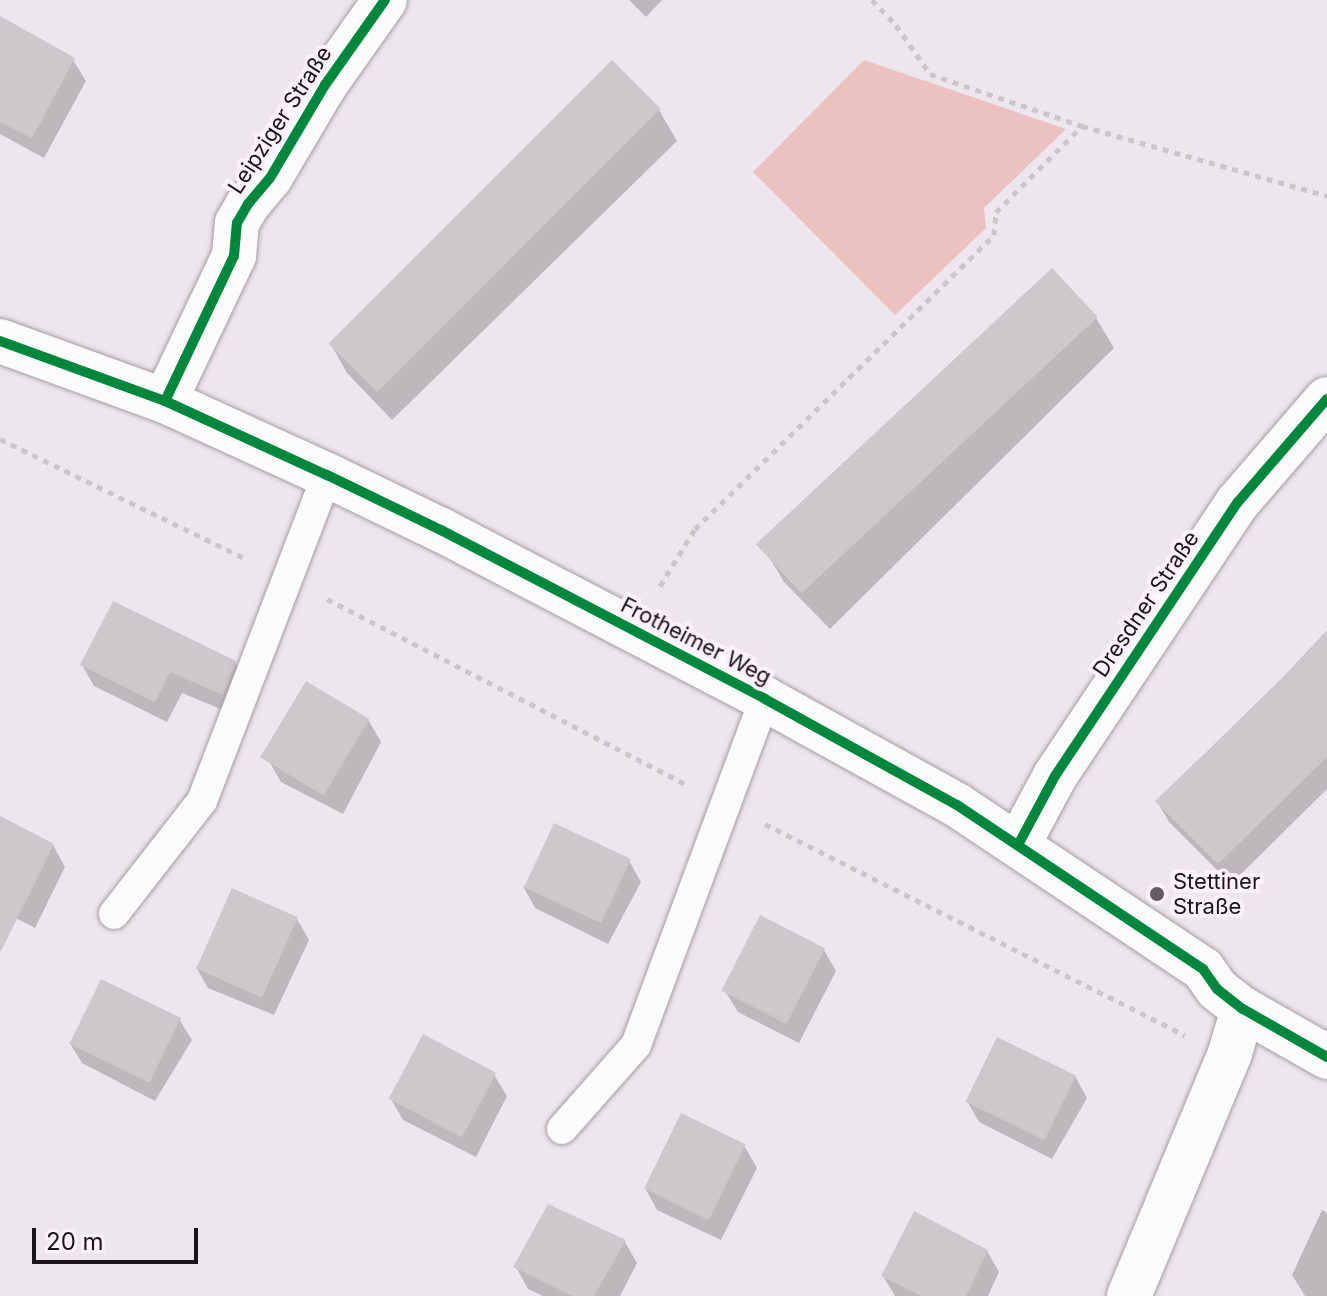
<!DOCTYPE html>
<html>
<head>
<meta charset="utf-8">
<style>
  body { margin:0 }
  #map { position:relative; width:1327px; height:1296px; overflow:hidden; background:#eee6ed; font-family:Inter,sans-serif }
  div>[style] { position:absolute }
  .green>* { inset:0; background:#ebc2bf }
  .shadow>* { inset:0; background:#0003 }
  .building>* { inset:0; background:#cec7cb; transform-origin:0 0 }
  .path>* { height:5px; margin-top:-2.5px; transform-origin:0; background:repeating-linear-gradient(90deg,#c9c7c8 0 6px,transparent 0 12px) }
  .roads { filter:drop-shadow(0 0 2px #a49ea3) drop-shadow(0 0 2px #a49ea3) }
  .service>* { height:30px; margin:-15px; padding:0 15px; transform-origin:15px; border-radius:15px; background:#fcfbfc }
  .minor>* { height:44px; margin:-22px; padding:0 22px; transform-origin:22px; border-radius:22px; background:#fcfbfc }
  .cycleway>* { height:10px; margin:-5px; padding:0 5px; transform-origin:5px; border-radius:5px; background:#00873e }
  .dots>* { width:22px; height:22px; translate:-50% -50%; box-sizing:border-box; border:4px solid #fdf1fc; border-radius:50% }
  span { translate:-50% -50%; white-space:nowrap; text-align:center; line-height:1.15; -webkit-text-stroke:8px #fdf1fc; paint-order:stroke }
  .street-label { font-size:22px; color:#1a151a }
  .poi-label { font-size:22px; color:#1a151a }
  .left { translate:0 -50%; text-align:left }
  .scale { position:absolute; left:32px; top:1228px; width:166px; height:36px; box-sizing:border-box; border:4px solid #1a151a; border-top:0; padding-left:10px; font-size:24px; line-height:28px; white-space:nowrap; color:#1a151a; -webkit-text-stroke:6px #fdf1fc; paint-order:stroke }
</style>
</head>
<body>
<div id="map">
  <div class="green">
    <div style="clip-path:polygon(864px 60px,1066px 129px,984px 208px,986px 228px,895px 315px,753px 172px)"></div>
  </div>
  <div class="shadow">
    <div style="clip-path:polygon(629px 0,662px 0,646px 17px)"></div>
    <div style="clip-path:polygon(0 19px,73px 60px,86px 81px,44px 158px,0 134px)"></div>
    <div style="clip-path:polygon(659px 110px,677px 141px,392px 420px,347px 373px,330px 343px)"></div>
    <div style="clip-path:polygon(1096px 318px,1114px 348px,830px 629px,784px 582px,766px 552px)"></div>
    <div style="clip-path:polygon(1327px 634px,1327px 789px,1231px 884px,1169px 822px,1157px 801px)"></div>
    <div style="clip-path:polygon(235px 662px,247px 684px,235px 715px,182px 693px,167px 722px,94px 686px,82px 665px)"></div>
    <div style="clip-path:polygon(369px 721px,381px 742px,343px 814px,281px 782px,269px 761px)"></div>
    <div style="clip-path:polygon(0 817px,53px 845px,65px 867px,35px 928px,0 910px)"></div>
    <div style="clip-path:polygon(629px 861px,641px 882px,608px 944px,535px 908px,523px 886px)"></div>
    <div style="clip-path:polygon(297px 919px,309px 940px,274px 1015px,208px 988px,196px 967px)"></div>
    <div style="clip-path:polygon(824px 950px,836px 971px,799px 1043px,738px 1012px,725px 991px)"></div>
    <div style="clip-path:polygon(179px 1019px,192px 1040px,155px 1101px,82px 1063px,69px 1042px)"></div>
    <div style="clip-path:polygon(494px 1075px,507px 1096px,476px 1157px,403px 1120px,391px 1099px)"></div>
    <div style="clip-path:polygon(1075px 1076px,1087px 1098px,1052px 1159px,979px 1122px,967px 1101px)"></div>
    <div style="clip-path:polygon(745px 1147px,757px 1168px,721px 1240px,657px 1210px,645px 1188px)"></div>
    <div style="clip-path:polygon(1322px 1210px,1327px 1213px,1327px 1296px,1305px 1296px,1292px 1275px)"></div>
    <div style="clip-path:polygon(625px 1242px,637px 1263px,620px 1296px,543px 1296px,528px 1289px,516px 1267px)"></div>
    <div style="clip-path:polygon(987px 1251px,999px 1272px,988px 1296px,895px 1296px,883px 1276px)"></div>
  </div>
  <div class="building">
    <div style="clip-path:polygon(0 16px,75px 58px,32px 138px,0 122px)"></div>
    <div style="left:612px;top:60px;width:69px;height:401px;rotate:45deg"></div>
    <div style="left:1052px;top:268px;width:67px;height:405px;rotate:47deg"></div>
    <div style="clip-path:polygon(113px 601px,236px 661px,223px 695px,170px 672px,155px 702px,80px 665px)"></div>
    <div style="clip-path:polygon(1327px 630px,1327px 757px,1218px 864px,1155px 801px,1271px 690px)"></div>
    <div style="left:306px;top:681px;width:74px;height:89px;rotate:31deg"></div>
    <div style="clip-path:polygon(0 816px,54px 844px,0 953px)"></div>
    <div style="left:554px;top:823px;width:85px;height:71px;rotate:25deg"></div>
    <div style="left:232px;top:888px;width:72px;height:88px;rotate:24deg"></div>
    <div style="left:760px;top:915px;width:73px;height:85px;rotate:27deg"></div>
    <div style="left:101px;top:979px;width:89px;height:72px;rotate:26deg"></div>
    <div style="left:423px;top:1034px;width:83px;height:73px;rotate:28deg"></div>
    <div style="left:997px;top:1037px;width:88px;height:72px;rotate:26deg"></div>
    <div style="left:681px;top:1113px;width:72px;height:84px;rotate:26deg"></div>
    <div style="clip-path:polygon(548px 1204px,626px 1240px,594px 1296px,573px 1296px,513px 1267px)"></div>
    <div style="clip-path:polygon(914px 1211px,988px 1250px,966px 1296px,921px 1296px,881px 1276px)"></div>
  </div>
  <div class="path">
    <div style="left:872px;top:0;width:35px;rotate:46deg"></div>
    <div style="left:896px;top:25px;width:60px;rotate:55.2deg"></div>
    <div style="left:930px;top:74px;width:161px;rotate:18.9deg"></div>
    <div style="left:1082px;top:126px;width:255px;rotate:15.9deg"></div>
    <div style="left:0;top:439px;width:274px;rotate:26deg"></div>
    <div style="left:660px;top:586px;width:67px;rotate:-58.4deg"></div>
    <div style="left:695px;top:529px;width:419px;rotate:-44.5deg"></div>
    <div style="left:994px;top:235px;width:23px;rotate:-85deg"></div>
    <div style="left:996px;top:212px;width:122px;rotate:-45deg"></div>
    <div style="left:327px;top:599px;width:406px;rotate:27.3deg"></div>
    <div style="left:765px;top:824px;width:470px;rotate:26.7deg"></div>
  </div>
  <div class="roads">
    <div class="service">
      <div style="left:114px;top:914px;width:143px;rotate:-52.1deg"></div>
      <div style="left:202px;top:801px;width:349px;rotate:-69deg"></div>
      <div style="left:562px;top:1129px;width:112px;rotate:-48.6deg"></div>
      <div style="left:636px;top:1045px;width:369px;rotate:-69.6deg"></div>
    </div>
    <div class="minor">
      <div style="left:0;top:341px;width:176px;rotate:20deg"></div>
      <div style="left:165px;top:401px;width:178px;rotate:24.6deg"></div>
      <div style="left:327px;top:475px;width:127px;rotate:25.8deg"></div>
      <div style="left:441px;top:530px;width:365px;rotate:27.5deg"></div>
      <div style="left:765px;top:699px;width:219px;rotate:28.9deg"></div>
      <div style="left:957px;top:805px;width:296px;rotate:33.7deg"></div>
      <div style="left:1203px;top:969px;width:24px;rotate:55deg"></div>
      <div style="left:1217px;top:989px;width:33px;rotate:38deg"></div>
      <div style="left:1243px;top:1009px;width:97px;rotate:29.7deg"></div>
      <div style="left:165px;top:401px;width:161px;rotate:-64.6deg"></div>
      <div style="left:234px;top:256px;width:33px;rotate:-85deg"></div>
      <div style="left:237px;top:223px;width:22px;rotate:-60deg"></div>
      <div style="left:248px;top:204px;width:34px;rotate:-50deg"></div>
      <div style="left:270px;top:178px;width:108px;rotate:-59.4deg"></div>
      <div style="left:325px;top:85px;width:104px;rotate:-54.8deg"></div>
      <div style="left:1018px;top:845px;width:78px;rotate:-61.8deg"></div>
      <div style="left:1055px;top:776px;width:329px;rotate:-56.3deg"></div>
      <div style="left:1238px;top:502px;width:136px;rotate:-49.2deg"></div>
      <div style="left:1129px;top:1296px;width:263px;rotate:-67.4deg"></div>
      <div style="left:1230px;top:1053px;width:46px;rotate:-73.5deg"></div>
    </div>
  </div>
  <div class="cycleway">
    <div style="left:0;top:341px;width:176px;rotate:20deg"></div>
    <div style="left:165px;top:401px;width:178px;rotate:24.6deg"></div>
    <div style="left:327px;top:475px;width:127px;rotate:25.8deg"></div>
    <div style="left:441px;top:530px;width:365px;rotate:27.5deg"></div>
    <div style="left:765px;top:699px;width:219px;rotate:28.9deg"></div>
    <div style="left:957px;top:805px;width:296px;rotate:33.7deg"></div>
    <div style="left:1203px;top:969px;width:24px;rotate:55deg"></div>
    <div style="left:1217px;top:989px;width:33px;rotate:38deg"></div>
    <div style="left:1243px;top:1009px;width:97px;rotate:29.7deg"></div>
    <div style="left:165px;top:401px;width:161px;rotate:-64.6deg"></div>
    <div style="left:234px;top:256px;width:33px;rotate:-85deg"></div>
    <div style="left:237px;top:223px;width:22px;rotate:-60deg"></div>
    <div style="left:248px;top:204px;width:34px;rotate:-50deg"></div>
    <div style="left:270px;top:178px;width:108px;rotate:-59.4deg"></div>
    <div style="left:325px;top:85px;width:104px;rotate:-54.8deg"></div>
    <div style="left:1018px;top:845px;width:78px;rotate:-61.8deg"></div>
    <div style="left:1055px;top:776px;width:329px;rotate:-56.3deg"></div>
    <div style="left:1238px;top:502px;width:136px;rotate:-49.2deg"></div>
  </div>
  <div class="dots">
    <div style="left:1157px;top:894px;background:#645e64"></div>
  </div>
  <div class="street-label">
    <span style="left:280px;top:120px;rotate:-57deg">Leipziger Straße</span>
    <span style="left:1146px;top:604px;rotate:-56deg">Dresdner Straße</span>
    <span style="left:696px;top:641px;rotate:27deg">Frotheimer Weg</span>
  </div>
  <div class="poi-label">
    <span class="left" style="left:1173px;top:894px">Stettiner<br>Straße</span>
  </div>
  <div class="scale">20 m</div>
</div>
</body>
</html>
